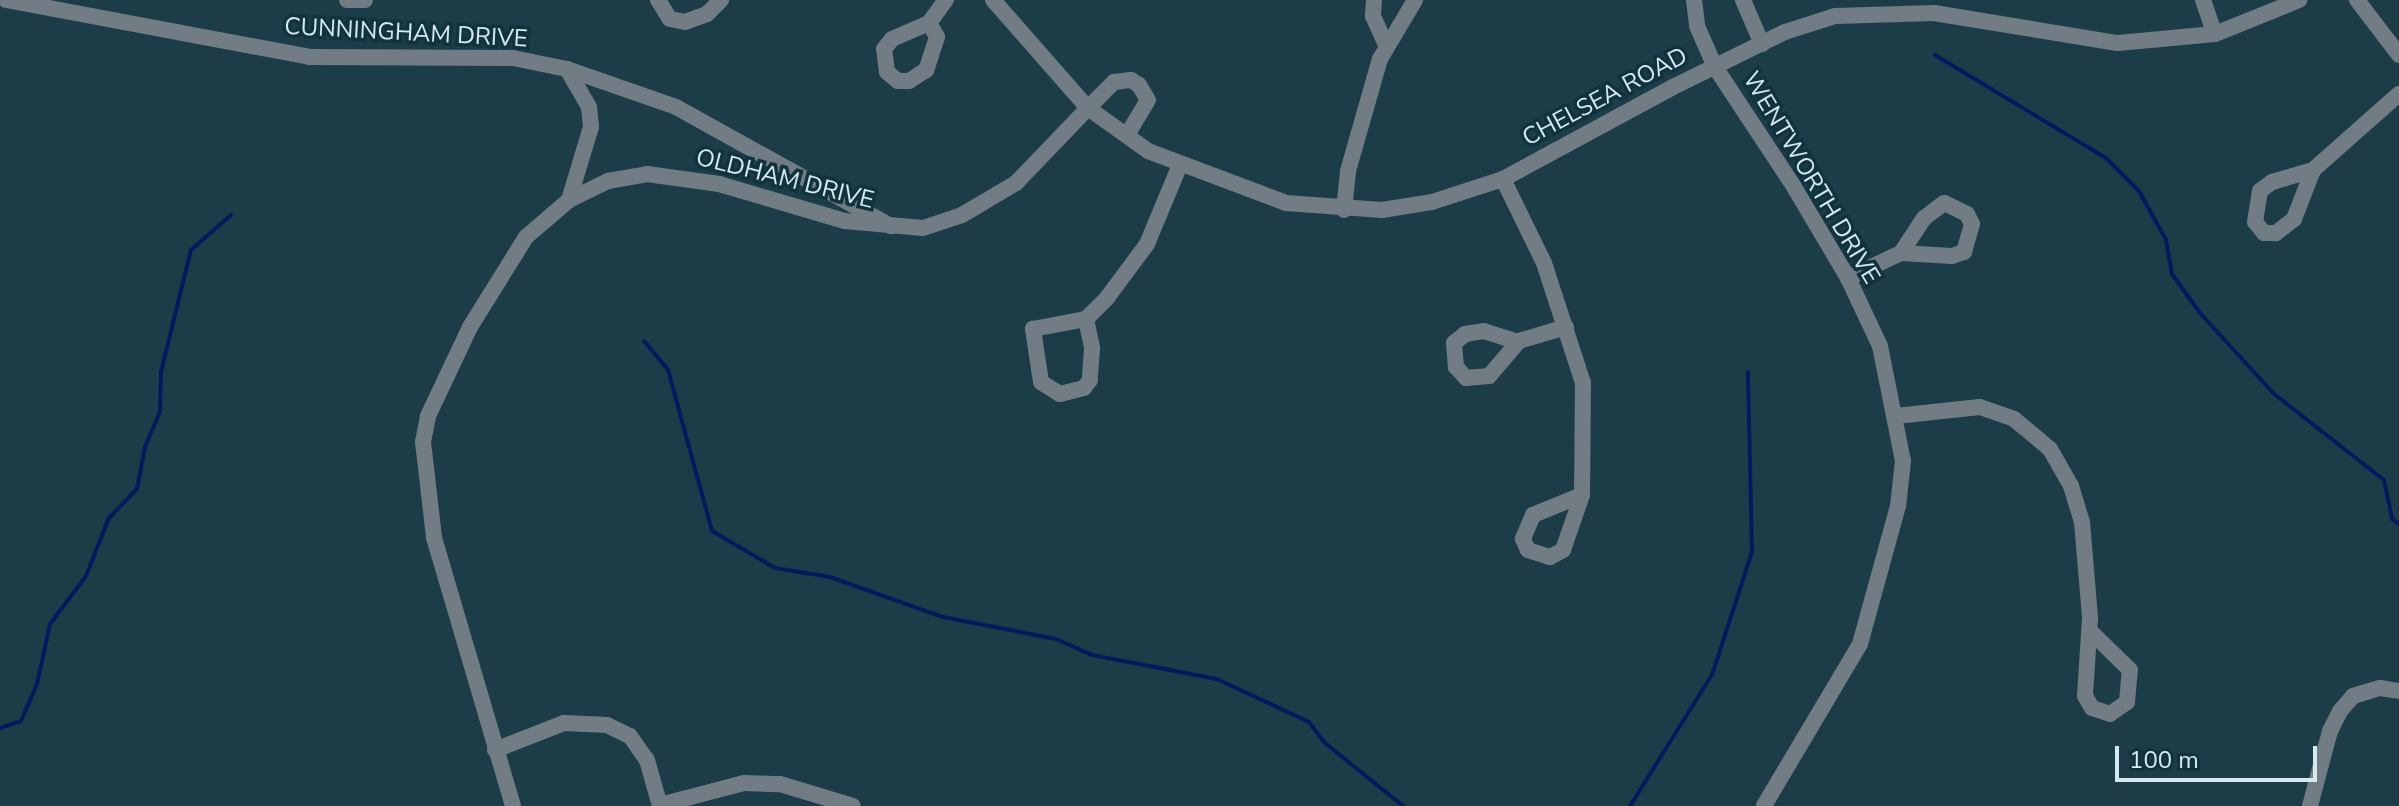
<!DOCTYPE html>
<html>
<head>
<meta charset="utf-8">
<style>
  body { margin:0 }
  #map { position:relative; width:2399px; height:806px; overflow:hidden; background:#1c3d48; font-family:"Nunito Sans",sans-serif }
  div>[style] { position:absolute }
  .stream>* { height:4px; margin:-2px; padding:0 2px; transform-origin:2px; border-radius:2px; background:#04195e }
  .minor>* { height:16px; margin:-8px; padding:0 8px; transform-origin:8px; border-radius:8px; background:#717c85 }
  .tertiary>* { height:16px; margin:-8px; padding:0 8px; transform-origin:8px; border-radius:8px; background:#717c85 }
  span { translate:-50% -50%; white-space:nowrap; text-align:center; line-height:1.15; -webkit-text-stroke:7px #11333d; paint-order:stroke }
  .street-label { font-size:24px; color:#d6e9ef }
  .scale { position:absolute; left:2115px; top:746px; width:202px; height:36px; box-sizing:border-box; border:4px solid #d6e9ef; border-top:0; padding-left:10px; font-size:24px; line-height:28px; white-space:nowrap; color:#d6e9ef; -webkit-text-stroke:6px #11333d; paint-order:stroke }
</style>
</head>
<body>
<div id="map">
  <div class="stream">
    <div style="left:1935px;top:55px;width:200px;rotate:31.1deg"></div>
    <div style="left:2106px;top:158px;width:47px;rotate:45deg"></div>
    <div style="left:2139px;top:191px;width:56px;rotate:61.1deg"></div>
    <div style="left:2166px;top:240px;width:35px;rotate:80deg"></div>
    <div style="left:2172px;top:274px;width:48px;rotate:54.3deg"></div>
    <div style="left:2200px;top:313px;width:108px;rotate:47.6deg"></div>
    <div style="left:2273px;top:393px;width:141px;rotate:38.1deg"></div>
    <div style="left:2384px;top:480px;width:40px;rotate:78deg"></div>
    <div style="left:2392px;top:519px;width:9px;rotate:36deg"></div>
    <div style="left:644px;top:341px;width:38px;rotate:50deg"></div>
    <div style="left:668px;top:370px;width:167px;rotate:74.7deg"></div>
    <div style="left:712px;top:531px;width:73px;rotate:30.4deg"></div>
    <div style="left:775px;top:568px;width:56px;rotate:9.3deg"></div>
    <div style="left:830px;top:577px;width:120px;rotate:19.5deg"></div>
    <div style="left:943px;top:617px;width:115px;rotate:11deg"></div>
    <div style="left:1056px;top:639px;width:39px;rotate:24deg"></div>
    <div style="left:1092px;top:655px;width:127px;rotate:10.9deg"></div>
    <div style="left:1217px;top:679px;width:102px;rotate:25.1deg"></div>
    <div style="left:1309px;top:722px;width:26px;rotate:53deg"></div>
    <div style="left:1325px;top:743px;width:100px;rotate:38.9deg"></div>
    <div style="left:0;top:728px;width:22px;rotate:-18deg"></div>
    <div style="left:21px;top:721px;width:40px;rotate:-66.6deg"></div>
    <div style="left:37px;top:684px;width:61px;rotate:-77.8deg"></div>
    <div style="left:50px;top:624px;width:60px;rotate:-53.1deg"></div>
    <div style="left:86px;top:576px;width:62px;rotate:-68.4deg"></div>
    <div style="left:109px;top:518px;width:40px;rotate:-46deg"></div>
    <div style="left:137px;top:489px;width:43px;rotate:-79.2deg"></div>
    <div style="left:145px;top:447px;width:38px;rotate:-67deg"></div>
    <div style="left:160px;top:412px;width:40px;rotate:-88.6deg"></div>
    <div style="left:161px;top:372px;width:126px;rotate:-76.2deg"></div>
    <div style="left:191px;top:250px;width:53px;rotate:-41.2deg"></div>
    <div style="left:1630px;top:806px;width:155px;rotate:-58deg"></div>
    <div style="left:1712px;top:675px;width:129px;rotate:-72deg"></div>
    <div style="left:1752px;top:552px;width:180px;rotate:-91.3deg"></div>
  </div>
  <div class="minor">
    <div style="left:6px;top:0;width:309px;rotate:10.6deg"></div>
    <div style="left:310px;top:57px;width:203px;rotate:0.3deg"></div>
    <div style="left:513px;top:58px;width:55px;rotate:11.5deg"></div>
    <div style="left:567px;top:69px;width:115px;rotate:19.2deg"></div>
    <div style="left:676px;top:107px;width:246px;rotate:29deg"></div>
    <div style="left:347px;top:0;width:18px"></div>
    <div style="left:658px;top:0;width:22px;rotate:58deg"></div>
    <div style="left:670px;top:19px;width:15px;rotate:11deg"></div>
    <div style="left:685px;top:22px;width:23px;rotate:-20deg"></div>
    <div style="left:707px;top:14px;width:20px;rotate:-45deg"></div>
    <div style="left:1374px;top:0;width:16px;rotate:94deg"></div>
    <div style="left:1373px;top:16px;width:34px;rotate:66deg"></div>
    <div style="left:1694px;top:0;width:26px;rotate:83deg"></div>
    <div style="left:1697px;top:26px;width:45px;rotate:66.3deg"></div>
    <div style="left:1715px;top:67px;width:144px;rotate:56.6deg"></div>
    <div style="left:1794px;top:187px;width:106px;rotate:59.3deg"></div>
    <div style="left:1848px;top:278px;width:75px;rotate:64.8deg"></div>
    <div style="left:1880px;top:346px;width:117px;rotate:78.7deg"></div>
    <div style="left:1903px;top:461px;width:45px;rotate:96.3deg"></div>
    <div style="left:1898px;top:506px;width:143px;rotate:105.4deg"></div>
    <div style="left:1860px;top:644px;width:188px;rotate:120.7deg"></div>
    <div style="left:1743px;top:0;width:48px;rotate:66.6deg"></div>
    <div style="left:2203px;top:0;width:36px;rotate:71deg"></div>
    <div style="left:2357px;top:0;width:69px;rotate:52.6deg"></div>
    <div style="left:929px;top:23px;width:16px;rotate:60deg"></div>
    <div style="left:937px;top:37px;width:35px;rotate:108deg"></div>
    <div style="left:926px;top:70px;width:20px;rotate:147deg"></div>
    <div style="left:909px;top:81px;width:11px;rotate:180deg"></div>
    <div style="left:898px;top:81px;width:14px;rotate:-141deg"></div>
    <div style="left:887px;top:72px;width:23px;rotate:-97deg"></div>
    <div style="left:884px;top:49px;width:13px;rotate:-51deg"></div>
    <div style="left:892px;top:39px;width:40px;rotate:-23.4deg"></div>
    <div style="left:929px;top:23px;width:29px;rotate:-54deg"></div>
    <div style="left:567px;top:69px;width:44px;rotate:59.9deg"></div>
    <div style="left:589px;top:107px;width:20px;rotate:84deg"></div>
    <div style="left:591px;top:127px;width:76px;rotate:106.8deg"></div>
    <div style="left:1088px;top:108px;width:37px;rotate:-45deg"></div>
    <div style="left:1114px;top:82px;width:17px;rotate:-7deg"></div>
    <div style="left:1131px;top:80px;width:9px;rotate:32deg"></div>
    <div style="left:1139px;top:85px;width:17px;rotate:59deg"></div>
    <div style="left:1148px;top:100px;width:41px;rotate:121deg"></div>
    <div style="left:2313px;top:170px;width:53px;rotate:111.2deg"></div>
    <div style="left:2294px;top:219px;width:23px;rotate:142deg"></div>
    <div style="left:2276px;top:233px;width:12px;rotate:180deg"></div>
    <div style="left:2264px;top:233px;width:14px;rotate:-129deg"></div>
    <div style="left:2255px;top:222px;width:31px;rotate:-81deg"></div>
    <div style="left:2260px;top:191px;width:15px;rotate:-37deg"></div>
    <div style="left:2272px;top:182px;width:43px;rotate:-16.3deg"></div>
    <div style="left:2313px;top:170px;width:115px;rotate:-41.5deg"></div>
    <div style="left:1503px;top:179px;width:93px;rotate:64deg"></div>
    <div style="left:1544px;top:263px;width:126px;rotate:72deg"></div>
    <div style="left:1583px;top:383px;width:112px;rotate:90.5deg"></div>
    <div style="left:1582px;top:495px;width:53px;rotate:157.8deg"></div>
    <div style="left:1533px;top:515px;width:26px;rotate:113deg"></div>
    <div style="left:1523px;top:539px;width:12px;rotate:66deg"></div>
    <div style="left:1528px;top:550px;width:23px;rotate:18deg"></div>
    <div style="left:1550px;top:557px;width:15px;rotate:-28deg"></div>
    <div style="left:1563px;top:550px;width:58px;rotate:-70.9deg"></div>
    <div style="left:1344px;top:210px;width:39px;rotate:-84deg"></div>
    <div style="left:1348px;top:171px;width:116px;rotate:-74.1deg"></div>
    <div style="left:1380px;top:59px;width:69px;rotate:-59.3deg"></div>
    <div style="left:1848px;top:278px;width:59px;rotate:-25.3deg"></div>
    <div style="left:1901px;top:253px;width:51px;rotate:3.4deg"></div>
    <div style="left:1952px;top:256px;width:13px;rotate:-18deg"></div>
    <div style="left:1964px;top:252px;width:29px;rotate:-74deg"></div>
    <div style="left:1972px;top:224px;width:11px;rotate:-117deg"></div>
    <div style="left:1967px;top:214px;width:25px;rotate:-154deg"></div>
    <div style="left:1944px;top:203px;width:25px;rotate:143deg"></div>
    <div style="left:1924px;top:218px;width:42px;rotate:123.3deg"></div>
    <div style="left:1086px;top:319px;width:30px;rotate:78deg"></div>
    <div style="left:1092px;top:348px;width:32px;rotate:94deg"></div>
    <div style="left:1090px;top:380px;width:10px;rotate:127deg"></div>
    <div style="left:1084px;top:388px;width:25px;rotate:166deg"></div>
    <div style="left:1060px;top:394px;width:22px;rotate:-148deg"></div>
    <div style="left:1041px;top:382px;width:54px;rotate:-98.6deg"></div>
    <div style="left:1033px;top:329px;width:54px;rotate:-10.7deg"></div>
    <div style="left:1086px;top:319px;width:30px;rotate:-45deg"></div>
    <div style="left:1107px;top:298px;width:67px;rotate:-53.5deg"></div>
    <div style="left:1147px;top:244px;width:83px;rotate:-67.4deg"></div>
    <div style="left:1519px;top:341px;width:46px;rotate:130.6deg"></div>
    <div style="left:1489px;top:376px;width:23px;rotate:175deg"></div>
    <div style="left:1466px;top:378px;width:15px;rotate:-132deg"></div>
    <div style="left:1456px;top:367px;width:24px;rotate:-95deg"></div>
    <div style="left:1454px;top:343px;width:14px;rotate:-39deg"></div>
    <div style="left:1465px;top:334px;width:19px;rotate:-9deg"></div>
    <div style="left:1484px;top:331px;width:36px;rotate:18deg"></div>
    <div style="left:1518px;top:342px;width:1px;rotate:-45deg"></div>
    <div style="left:1519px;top:341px;width:49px;rotate:-16.6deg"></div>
    <div style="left:1896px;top:416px;width:84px;rotate:-6.1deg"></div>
    <div style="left:1980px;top:407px;width:36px;rotate:19deg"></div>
    <div style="left:2014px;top:419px;width:47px;rotate:39.8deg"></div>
    <div style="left:2050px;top:449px;width:43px;rotate:60.4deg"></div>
    <div style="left:2071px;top:486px;width:38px;rotate:73deg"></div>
    <div style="left:2082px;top:522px;width:96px;rotate:85.2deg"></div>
    <div style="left:2090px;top:618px;width:78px;rotate:93.7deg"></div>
    <div style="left:2085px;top:696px;width:14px;rotate:60deg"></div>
    <div style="left:2092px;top:708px;width:19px;rotate:18deg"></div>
    <div style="left:2110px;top:714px;width:21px;rotate:-35deg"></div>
    <div style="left:2127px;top:702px;width:32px;rotate:-85deg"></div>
    <div style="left:2130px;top:670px;width:56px;rotate:-135.7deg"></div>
    <div style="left:495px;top:750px;width:74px;rotate:-21.4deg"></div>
    <div style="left:564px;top:723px;width:43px;rotate:2.7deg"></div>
    <div style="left:607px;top:725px;width:25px;rotate:26deg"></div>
    <div style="left:630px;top:736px;width:29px;rotate:55deg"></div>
    <div style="left:647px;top:760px;width:48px;rotate:74.2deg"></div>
    <div style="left:660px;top:805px;width:87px;rotate:-14.7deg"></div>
    <div style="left:744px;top:783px;width:36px;rotate:2deg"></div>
    <div style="left:780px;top:784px;width:76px;rotate:16.8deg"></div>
    <div style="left:2310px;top:806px;width:78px;rotate:-75.1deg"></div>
    <div style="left:2330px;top:731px;width:22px;rotate:-63deg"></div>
    <div style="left:2340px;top:711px;width:20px;rotate:-49deg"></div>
    <div style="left:2353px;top:696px;width:28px;rotate:-17deg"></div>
    <div style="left:2380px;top:688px;width:19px;rotate:9deg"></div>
  </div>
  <div class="tertiary">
    <div style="left:993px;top:0;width:144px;rotate:48.7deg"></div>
    <div style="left:1088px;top:108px;width:74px;rotate:35.6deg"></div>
    <div style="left:1148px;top:151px;width:147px;rotate:20.6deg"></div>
    <div style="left:1286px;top:203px;width:96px;rotate:4.2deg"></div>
    <div style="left:1382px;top:210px;width:51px;rotate:-9.1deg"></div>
    <div style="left:1432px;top:202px;width:75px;rotate:-17.9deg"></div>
    <div style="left:1503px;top:179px;width:191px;rotate:-28.4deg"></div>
    <div style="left:1671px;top:88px;width:127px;rotate:-26.2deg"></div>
    <div style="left:1785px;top:32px;width:52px;rotate:-17.7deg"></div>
    <div style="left:1835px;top:16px;width:99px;rotate:-1.7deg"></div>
    <div style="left:1934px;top:13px;width:186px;rotate:9.3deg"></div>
    <div style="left:2118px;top:43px;width:97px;rotate:-5.3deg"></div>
    <div style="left:2215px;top:34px;width:91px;rotate:-22deg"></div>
    <div style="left:513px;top:806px;width:280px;rotate:-106.4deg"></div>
    <div style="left:434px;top:537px;width:96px;rotate:-96.6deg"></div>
    <div style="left:423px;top:442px;width:26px;rotate:-79deg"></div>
    <div style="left:428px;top:416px;width:98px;rotate:-64.7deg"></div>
    <div style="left:470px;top:327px;width:106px;rotate:-58.1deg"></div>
    <div style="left:526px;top:237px;width:57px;rotate:-40.7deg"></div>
    <div style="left:569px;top:200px;width:43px;rotate:-26deg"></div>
    <div style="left:608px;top:181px;width:40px;rotate:-10deg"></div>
    <div style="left:647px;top:174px;width:73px;rotate:7.9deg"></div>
    <div style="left:719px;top:184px;width:131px;rotate:16.4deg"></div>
    <div style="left:845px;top:221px;width:78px;rotate:5.1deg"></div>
    <div style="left:923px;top:228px;width:41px;rotate:-18.4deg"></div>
    <div style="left:962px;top:215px;width:63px;rotate:-30.7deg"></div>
    <div style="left:1016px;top:183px;width:104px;rotate:-46.2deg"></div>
  </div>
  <div class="street-label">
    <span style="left:406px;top:33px;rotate:3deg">CUNNINGHAM DRIVE</span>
    <span style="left:1605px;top:97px;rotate:-28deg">CHELSEA ROAD</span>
    <span style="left:1811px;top:178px;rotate:59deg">WENTWORTH DRIVE</span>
    <span style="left:785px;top:179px;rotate:14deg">OLDHAM DRIVE</span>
  </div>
  <div class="scale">100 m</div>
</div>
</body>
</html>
